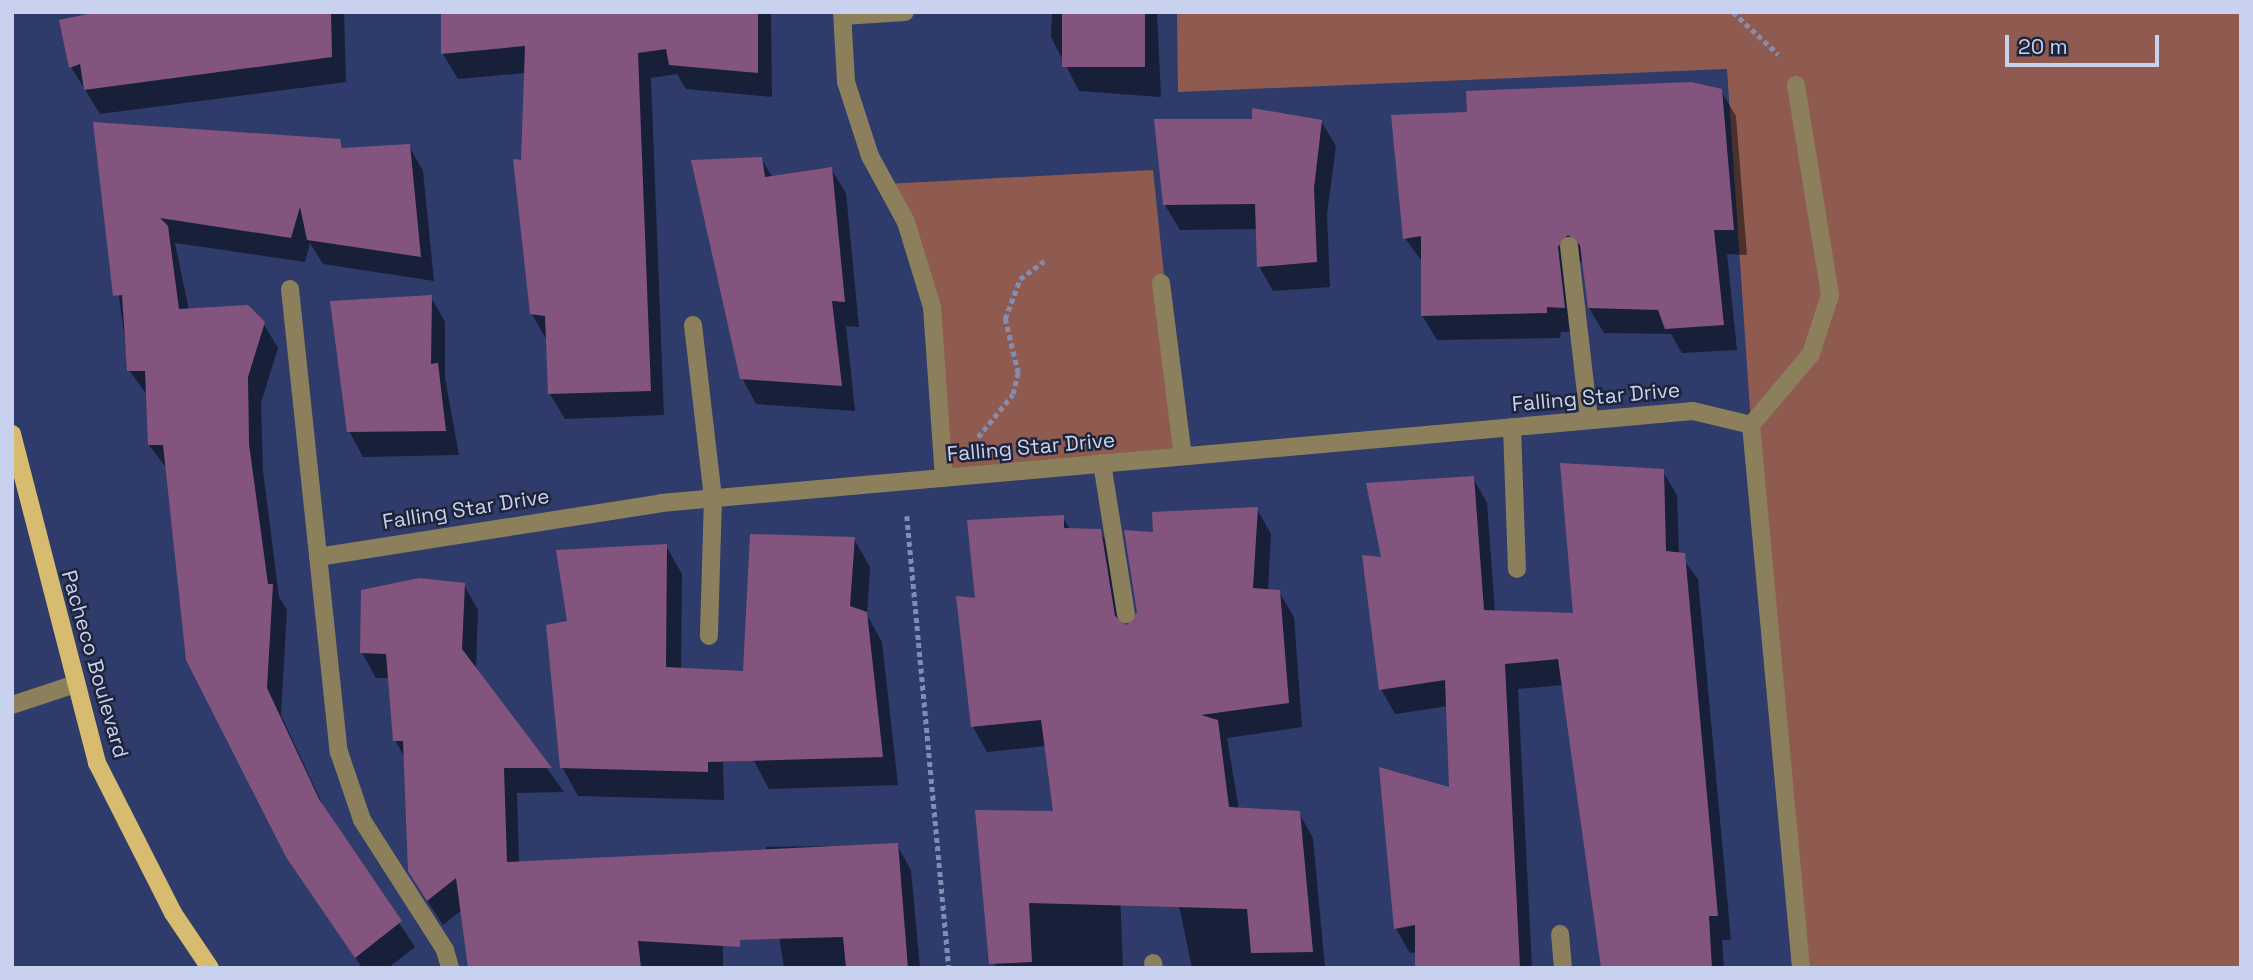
<!DOCTYPE html>
<html>
<head>
<meta charset="utf-8">
<style>
  body { margin:0 }
  #map { position:relative; width:2253px; height:980px; overflow:hidden; background:#2e3b6b; font-family:"Space Grotesk",sans-serif }
  div>[style] { position:absolute }
  .green>* { inset:0; background:#8f5b51 }
  .shadow>* { inset:0; background:#0007 }
  .building>* { inset:0; background:#83557e; transform-origin:0 0 }
  .path>* { height:4.5px; margin-top:-2.25px; transform-origin:0; background:repeating-linear-gradient(90deg,#828db3 0 5px,transparent 0 8.5px) }
  .minor>* { height:18px; margin:-9px; padding:0 9px; transform-origin:9px; border-radius:9px; background:#8c7f5b }
  .major>* { height:18px; margin:-9px; padding:0 9px; transform-origin:9px; border-radius:9px; background:#d7bc70 }
  span { translate:-50% -50%; white-space:nowrap; text-align:center; line-height:1.15; -webkit-text-stroke:5px #1e253a; paint-order:stroke }
  .street-label { font-size:21px; color:#c8d2ef }
  .frame { position:absolute; inset:0; border:14px solid #c8d2ef; pointer-events:none }
  .scale { position:absolute; left:2005px; top:35px; width:154px; height:32px; box-sizing:border-box; border:4px solid #c8d2ef; border-top:0; padding-left:9px; font-size:21px; line-height:24px; white-space:nowrap; color:#c8d2ef; -webkit-text-stroke:5px #1e253a; paint-order:stroke }
</style>
</head>
<body>
<div id="map">
  <div class="green">
    <div style="clip-path:polygon(1177px 12px,2241px 12px,2241px 968px,1801px 968px,1751px 425px,1727px 69px,1178px 92px)"></div>
    <div style="clip-path:polygon(1153px 170px,1183px 456px,944px 478px,932px 307px,886px 184px)"></div>
  </div>
  <div class="shadow">
    <div style="clip-path:polygon(116px 12px,344px 12px,346px 82px,100px 114px,71px 67px)"></div>
    <div style="clip-path:polygon(443px 12px,771px 12px,772px 97px,686px 89px,677px 74px,651px 78px,664px 415px,565px 419px,550px 394px,546px 339px,532px 314px,523px 162px,525px 73px,458px 79px,443px 54px)"></div>
    <div style="clip-path:polygon(1052px 12px,1157px 12px,1161px 97px,1079px 91px,1051px 37px)"></div>
    <div style="clip-path:polygon(1691px 84px,1721px 91px,1736px 116px,1747px 255px,1727px 254px,1737px 350px,1682px 353px,1671px 334px,1604px 333px,1589px 308px,1584px 258px,1571px 272px,1578px 332px,1561px 332px,1560px 338px,1437px 340px,1422px 315px,1423px 263px,1405px 238px,1469px 114px,1468px 93px)"></div>
    <div style="clip-path:polygon(1321px 121px,1336px 146px,1327px 214px,1330px 287px,1273px 291px,1259px 266px,1257px 229px,1180px 230px,1165px 205px)"></div>
    <div style="clip-path:polygon(95px 123px,339px 141px,344px 150px,409px 146px,423px 171px,434px 281px,323px 264px,310px 243px,305px 262px,175px 243px,189px 310px,263px 323px,278px 348px,261px 403px,263px 471px,279px 597px,287px 610px,281px 715px,327px 814px,415px 947px,388px 968px,362px 968px,288px 856px,168px 470px,149px 445px,147px 395px,129px 370px)"></div>
    <div style="clip-path:polygon(761px 158px,773px 178px,831px 169px,846px 193px,859px 327px,846px 326px,855px 411px,756px 404px,742px 378px)"></div>
    <div style="clip-path:polygon(431px 297px,445px 322px,445px 378px,459px 455px,363px 457px,349px 431px)"></div>
    <div style="clip-path:polygon(1662px 470px,1677px 495px,1679px 554px,1698px 579px,1731px 940px,1722px 940px,1724px 968px,1603px 968px,1563px 685px,1518px 689px,1532px 968px,1417px 968px,1417px 952px,1410px 953px,1396px 929px,1451px 790px,1448px 706px,1395px 714px,1381px 689px,1384px 559px,1473px 478px,1487px 503px,1495px 612px,1575px 615px)"></div>
    <div style="clip-path:polygon(1257px 509px,1271px 534px,1268px 591px,1279px 592px,1294px 617px,1302px 727px,1227px 738px,1239px 810px,1299px 813px,1313px 838px,1325px 968px,1192px 968px,1138px 710px,1113px 713px,1123px 968px,994px 968px,1055px 813px,1046px 746px,987px 752px,973px 727px,958px 598px,977px 600px,1063px 517px,1070px 530px,1100px 531px,1114px 556px,1126px 629px,1139px 613px,1155px 533px)"></div>
    <div style="clip-path:polygon(854px 539px,870px 567px,867px 615px,882px 642px,898px 785px,769px 789px,753px 759px,723px 762px,724px 800px,578px 796px,562px 767px,569px 622px,666px 546px,682px 574px,681px 670px,744px 673px)"></div>
    <div style="clip-path:polygon(464px 585px,478px 610px,476px 670px,564px 792px,517px 793px,519px 863px,708px 852px,722px 877px,723px 968px,470px 968px,462px 910px,443px 925px,424px 896px,406px 760px,395px 740px,390px 678px,376px 678px,362px 653px)"></div>
    <div style="clip-path:polygon(897px 845px,911px 870px,920px 968px,784px 968px,766px 847px)"></div>
  </div>
  <div class="building">
    <div style="clip-path:polygon(97px 12px,331px 12px,332px 57px,84px 90px,80px 64px,69px 68px,59px 20px)"></div>
    <div style="clip-path:polygon(441px 12px,758px 12px,758px 73px,669px 65px,666px 49px,638px 53px,651px 391px,548px 394px,545px 316px,530px 314px,513px 159px,521px 160px,525px 46px,441px 54px)"></div>
    <div style="left:1062px;top:12px;width:83px;height:55px"></div>
    <div style="clip-path:polygon(1691px 82px,1722px 89px,1734px 230px,1714px 230px,1724px 325px,1665px 329px,1658px 310px,1588px 308px,1580px 245px,1568px 235px,1558px 247px,1565px 308px,1547px 307px,1547px 313px,1421px 316px,1421px 236px,1403px 239px,1391px 115px,1467px 112px,1466px 91px)"></div>
    <div style="clip-path:polygon(1252px 108px,1322px 120px,1314px 188px,1317px 262px,1257px 267px,1255px 204px,1163px 205px,1154px 119px,1252px 119px)"></div>
    <div style="clip-path:polygon(93px 122px,340px 139px,342px 148px,410px 144px,421px 257px,307px 240px,300px 207px,291px 238px,160px 218px,168px 226px,179px 309px,248px 305px,265px 322px,248px 377px,249px 444px,268px 584px,273px 584px,267px 688px,319px 799px,402px 921px,355px 958px,286px 857px,186px 660px,163px 445px,148px 445px,145px 371px,127px 371px,122px 295px,113px 296px)"></div>
    <div style="clip-path:polygon(762px 157px,765px 177px,832px 167px,845px 302px,832px 301px,842px 386px,740px 379px,691px 160px)"></div>
    <div style="clip-path:polygon(432px 295px,431px 364px,438px 363px,446px 431px,347px 432px,330px 301px)"></div>
    <div style="clip-path:polygon(1560px 463px,1664px 469px,1666px 551px,1685px 553px,1718px 916px,1709px 916px,1712px 968px,1601px 968px,1558px 659px,1505px 664px,1520px 968px,1415px 968px,1415px 925px,1394px 929px,1379px 767px,1449px 787px,1445px 680px,1379px 690px,1362px 555px,1381px 557px,1366px 483px,1474px 476px,1484px 610px,1573px 613px)"></div>
    <div style="clip-path:polygon(1258px 507px,1253px 588px,1280px 590px,1289px 703px,1201px 715px,1218px 720px,1229px 807px,1300px 811px,1313px 952px,1251px 953px,1247px 909px,1029px 903px,1032px 962px,989px 964px,975px 810px,1053px 811px,1041px 720px,971px 727px,956px 596px,975px 598px,967px 520px,1064px 515px,1064px 528px,1101px 529px,1115px 616px,1127px 625px,1137px 612px,1124px 530px,1153px 532px,1152px 512px)"></div>
    <div style="clip-path:polygon(750px 534px,855px 537px,850px 606px,867px 612px,883px 757px,708px 762px,708px 772px,560px 768px,546px 625px,567px 621px,556px 550px,667px 544px,666px 667px,743px 671px)"></div>
    <div style="clip-path:polygon(419px 578px,465px 583px,462px 649px,552px 768px,504px 768px,507px 862px,898px 843px,908px 968px,846px 968px,843px 937px,740px 940px,740px 947px,638px 941px,641px 968px,468px 968px,456px 878px,427px 901px,408px 871px,403px 741px,393px 741px,386px 654px,360px 653px,361px 590px)"></div>
  </div>
  <div class="path">
    <div style="left:1733px;top:12px;width:62px;rotate:43deg"></div>
    <div style="left:978px;top:437px;width:55px;rotate:-50.9deg"></div>
    <div style="left:1013px;top:394px;width:22px;rotate:-77deg"></div>
    <div style="left:1018px;top:373px;width:56px;rotate:-103.5deg"></div>
    <div style="left:1005px;top:319px;width:43px;rotate:-69.4deg"></div>
    <div style="left:1020px;top:279px;width:30px;rotate:-37deg"></div>
    <div style="left:907px;top:516px;width:454px;rotate:84.7deg"></div>
  </div>
  <div class="minor">
    <div style="left:842px;top:12px;width:70px;rotate:86.7deg"></div>
    <div style="left:846px;top:82px;width:78px;rotate:72deg"></div>
    <div style="left:870px;top:156px;width:75px;rotate:61.4deg"></div>
    <div style="left:906px;top:222px;width:89px;rotate:73deg"></div>
    <div style="left:932px;top:307px;width:171px;rotate:86deg"></div>
    <div style="left:843px;top:16px;width:62px;rotate:-3.7deg"></div>
    <div style="left:1796px;top:85px;width:213px;rotate:80.8deg"></div>
    <div style="left:1830px;top:295px;width:62px;rotate:107.9deg"></div>
    <div style="left:1811px;top:354px;width:93px;rotate:130.2deg"></div>
    <div style="left:1751px;top:425px;width:545px;rotate:84.74deg"></div>
    <div style="left:1569px;top:246px;width:175px;rotate:83.4deg"></div>
    <div style="left:1161px;top:283px;width:174px;rotate:82.8deg"></div>
    <div style="left:290px;top:289px;width:466px;rotate:84deg"></div>
    <div style="left:339px;top:752px;width:72px;rotate:71.3deg"></div>
    <div style="left:362px;top:820px;width:154px;rotate:57.4deg"></div>
    <div style="left:445px;top:950px;width:19px;rotate:74deg"></div>
    <div style="left:693px;top:325px;width:174px;rotate:83.4deg"></div>
    <div style="left:713px;top:498px;width:138px;rotate:91.7deg"></div>
    <div style="left:1512px;top:427px;width:142px;rotate:88deg"></div>
    <div style="left:1102px;top:463px;width:153px;rotate:81deg"></div>
    <div style="left:318px;top:557px;width:347px;rotate:-8.9deg"></div>
    <div style="left:661px;top:503px;width:1036px;rotate:-5.09deg"></div>
    <div style="left:1693px;top:411px;width:60px;rotate:13.6deg"></div>
    <div style="left:12px;top:705px;width:66px;rotate:-18.4deg"></div>
    <div style="left:1560px;top:934px;width:34px;rotate:85deg"></div>
    <div style="left:1153px;top:963px;width:5px;rotate:79deg"></div>
  </div>
  <div class="major">
    <div style="left:12px;top:434px;width:340px;rotate:75.5deg"></div>
    <div style="left:97px;top:763px;width:168px;rotate:63.1deg"></div>
    <div style="left:173px;top:913px;width:66px;rotate:56.1deg"></div>
  </div>
  <div class="street-label">
    <span style="left:1596px;top:397px;rotate:-5deg">Falling Star Drive</span>
    <span style="left:1031px;top:447px;rotate:-5deg">Falling Star Drive</span>
    <span style="left:466px;top:509px;rotate:-9deg">Falling Star Drive</span>
    <span style="left:95px;top:664px;rotate:74deg">Pacheco Boulevard</span>
  </div>
  <div class="frame"></div>
  <div class="scale">20 m</div>
</div>
</body>
</html>
